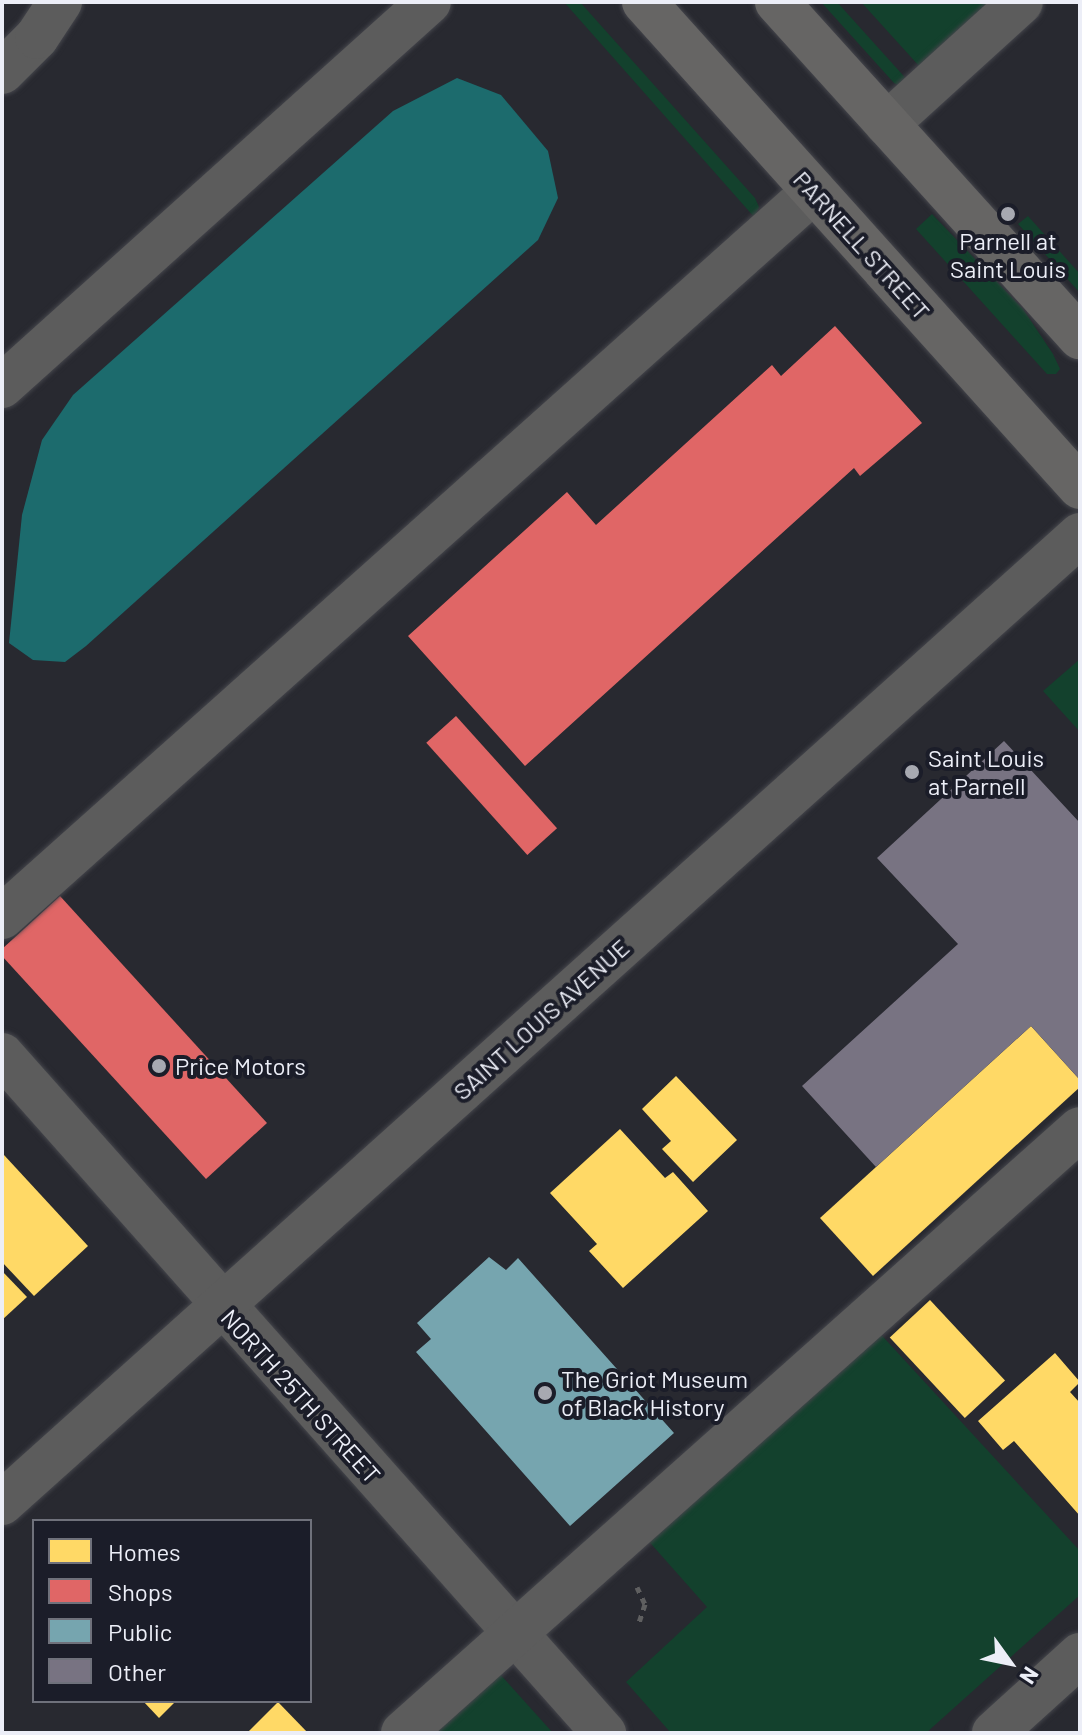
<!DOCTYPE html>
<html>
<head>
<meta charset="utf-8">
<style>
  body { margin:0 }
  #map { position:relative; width:1082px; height:1735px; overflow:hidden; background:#282930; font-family:Barlow,sans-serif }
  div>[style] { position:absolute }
  .green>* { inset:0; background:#13412d }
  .water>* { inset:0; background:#1c6b6d }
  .homes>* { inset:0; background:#ffd966; transform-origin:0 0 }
  .shops>* { inset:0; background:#e06666; transform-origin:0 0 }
  .public>* { inset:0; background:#76a5af }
  .building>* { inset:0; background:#787382 }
  .path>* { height:5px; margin-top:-2.5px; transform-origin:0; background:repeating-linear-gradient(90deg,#5f5f60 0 6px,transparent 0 12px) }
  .roads { filter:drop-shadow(0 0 2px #44454b) drop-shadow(0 0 2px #44454b) }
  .minor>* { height:44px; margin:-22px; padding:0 22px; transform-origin:22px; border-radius:22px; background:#5c5c5c }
  .major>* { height:44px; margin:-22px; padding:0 22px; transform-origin:22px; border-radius:22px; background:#666564 }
  .dots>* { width:22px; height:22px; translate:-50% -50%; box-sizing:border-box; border:4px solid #1b1d29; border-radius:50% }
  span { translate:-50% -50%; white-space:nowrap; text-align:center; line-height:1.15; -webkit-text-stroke:8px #1b1d29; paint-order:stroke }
  .poi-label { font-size:24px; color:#eceef7 }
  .left { translate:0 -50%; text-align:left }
  .street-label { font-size:24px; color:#eceef7 }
  .frame { position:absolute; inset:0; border:4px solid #eceef7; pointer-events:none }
  .legend { position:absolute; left:32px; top:1519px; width:280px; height:184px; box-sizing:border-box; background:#1b1d29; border:2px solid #6f717b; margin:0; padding:10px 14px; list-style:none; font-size:24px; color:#eceef7 }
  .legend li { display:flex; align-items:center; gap:16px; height:40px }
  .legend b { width:40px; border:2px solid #6f717b }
  .north { position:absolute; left:970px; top:1623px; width:80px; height:80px; -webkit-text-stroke:6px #1b1d29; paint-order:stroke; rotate:123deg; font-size:22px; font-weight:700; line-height:32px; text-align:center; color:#eceef7 }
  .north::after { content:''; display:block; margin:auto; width:28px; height:36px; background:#eceef7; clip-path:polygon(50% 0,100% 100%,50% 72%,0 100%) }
</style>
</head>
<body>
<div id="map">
  <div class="green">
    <div style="clip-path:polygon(564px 2px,580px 2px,755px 198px,759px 207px,755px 218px)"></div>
    <div style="clip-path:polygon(821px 2px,837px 2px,910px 83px,901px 87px,894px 83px)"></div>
    <div style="clip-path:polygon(861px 2px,992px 2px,920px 67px)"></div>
    <div style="clip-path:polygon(932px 214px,1023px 309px,1053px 354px,1060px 369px,1056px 374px,1047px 374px,916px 229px)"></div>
    <div style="clip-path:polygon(1028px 216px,1080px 274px,1080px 293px,1018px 224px)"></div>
    <div style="clip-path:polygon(1080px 659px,1080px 732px,1043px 691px)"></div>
    <div style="clip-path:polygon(874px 1327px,1080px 1551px,1080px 1595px,926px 1733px,671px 1733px,626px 1682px,707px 1607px,645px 1537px)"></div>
    <div style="clip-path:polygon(498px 1672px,553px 1733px,430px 1733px)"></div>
  </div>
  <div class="water">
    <div style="clip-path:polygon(457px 78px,501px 95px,548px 151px,558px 198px,538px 240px,86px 646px,65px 662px,33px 660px,9px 643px,22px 515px,42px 440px,73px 395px,393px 111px)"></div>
  </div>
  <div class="homes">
    <div style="clip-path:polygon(1031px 1026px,1080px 1080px,1080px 1087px,873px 1276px,820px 1218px)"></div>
    <div style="clip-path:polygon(676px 1076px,737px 1140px,693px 1182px,662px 1149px,671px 1141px,642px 1109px)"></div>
    <div style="clip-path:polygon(620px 1129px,665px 1178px,673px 1172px,708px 1211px,623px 1288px,589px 1251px,597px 1244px,550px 1193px)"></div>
    <div style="clip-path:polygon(4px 1155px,88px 1246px,34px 1296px,2px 1262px)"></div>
    <div style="clip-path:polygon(2px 1271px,27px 1297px,2px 1320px)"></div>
    <div style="left:930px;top:1300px;width:110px;height:55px;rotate:47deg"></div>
    <div style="clip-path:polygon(1055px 1353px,1080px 1382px,1070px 1392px,1080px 1403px,1080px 1516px,1014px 1441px,1003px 1450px,978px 1421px)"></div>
    <div style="clip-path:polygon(143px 1701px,176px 1701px,159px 1718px)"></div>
    <div style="clip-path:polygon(278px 1702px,308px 1733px,247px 1733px)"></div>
  </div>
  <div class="shops">
    <div style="clip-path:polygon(835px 326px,922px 423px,860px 476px,854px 468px,525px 766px,408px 636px,567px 492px,596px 525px,772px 365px,781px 376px)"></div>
    <div style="left:456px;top:716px;width:151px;height:40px;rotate:48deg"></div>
    <div style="clip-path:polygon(60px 896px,267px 1123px,206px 1179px,2px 956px,2px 949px)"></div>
  </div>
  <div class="public">
    <div style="clip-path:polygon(489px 1257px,506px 1270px,518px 1258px,674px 1433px,570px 1526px,416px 1352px,431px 1339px,417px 1323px)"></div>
  </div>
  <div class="building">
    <div style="clip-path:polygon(1004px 741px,1080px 823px,1080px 1080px,1031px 1026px,876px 1167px,802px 1086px,958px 944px,877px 858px)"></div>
  </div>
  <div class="path">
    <div style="left:637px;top:1587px;width:19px;rotate:65deg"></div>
    <div style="left:645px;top:1604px;width:20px;rotate:108deg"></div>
  </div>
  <div class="roads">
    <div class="minor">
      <div style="left:2px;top:72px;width:49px;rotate:-45deg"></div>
      <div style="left:37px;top:37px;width:42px;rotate:-56.7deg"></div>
      <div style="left:887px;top:124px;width:181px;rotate:-42.3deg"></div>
      <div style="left:2px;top:386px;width:574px;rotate:-41.96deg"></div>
      <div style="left:2px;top:917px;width:1089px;rotate:-41.8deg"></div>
      <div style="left:2px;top:1055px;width:907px;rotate:48.4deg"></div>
      <div style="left:2px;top:1503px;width:1449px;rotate:-41.92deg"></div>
      <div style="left:403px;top:1733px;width:907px;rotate:-41.74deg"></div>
      <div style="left:994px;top:1733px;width:116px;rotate:-42.2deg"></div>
    </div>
    <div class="major">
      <div style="left:644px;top:2px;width:652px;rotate:48.05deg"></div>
      <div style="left:777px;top:2px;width:452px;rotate:47.9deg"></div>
    </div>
  </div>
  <div class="dots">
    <div style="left:1008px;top:214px;background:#a7a9b1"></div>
    <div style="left:912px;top:772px;background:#a7a9b1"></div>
    <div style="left:159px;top:1066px;background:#a7a9b1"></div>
    <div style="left:545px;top:1393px;background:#a7a9b1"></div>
  </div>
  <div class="poi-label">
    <span style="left:1008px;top:255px">Parnell at<br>Saint Louis</span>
    <span class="left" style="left:928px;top:772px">Saint Louis<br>at Parnell</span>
    <span class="left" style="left:175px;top:1066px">Price Motors</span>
    <span class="left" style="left:561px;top:1393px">The Griot Museum<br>of Black History</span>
  </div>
  <div class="street-label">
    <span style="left:862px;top:245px;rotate:48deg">PARNELL STREET</span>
    <span style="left:541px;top:1019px;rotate:-42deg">SAINT LOUIS AVENUE</span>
    <span style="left:301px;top:1396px;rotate:48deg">NORTH 25TH STREET</span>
  </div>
  <div class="frame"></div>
  <ul class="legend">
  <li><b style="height:22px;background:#ffd966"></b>Homes</li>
  <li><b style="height:22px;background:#e06666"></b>Shops</li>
  <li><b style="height:22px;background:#76a5af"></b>Public</li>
  <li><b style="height:22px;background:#787382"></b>Other</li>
  </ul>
  <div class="north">N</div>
</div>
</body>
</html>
